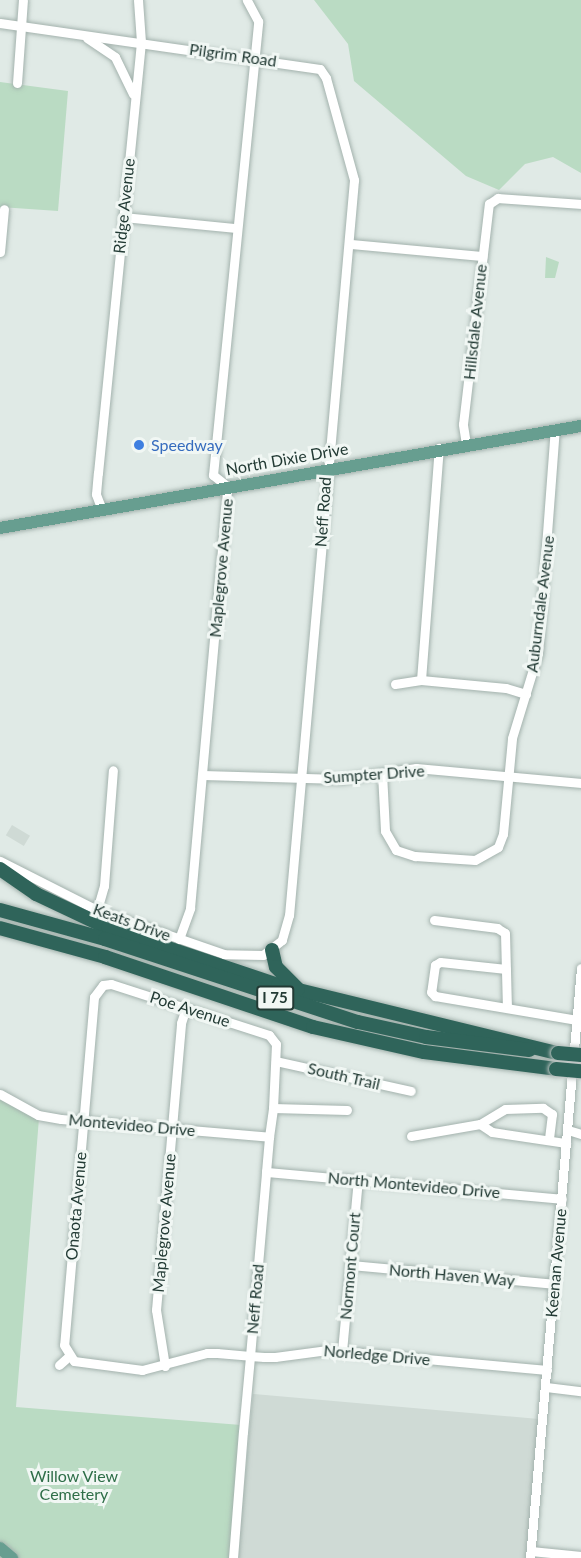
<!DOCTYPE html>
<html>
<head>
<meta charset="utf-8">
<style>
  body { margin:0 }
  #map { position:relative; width:581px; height:1558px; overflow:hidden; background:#e0eae6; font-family:Lato,sans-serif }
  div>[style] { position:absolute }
  .built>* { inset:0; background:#cfdad5; transform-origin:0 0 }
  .green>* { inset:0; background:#badbc3 }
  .roads { filter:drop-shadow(0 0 2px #a3b2ad) drop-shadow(0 0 2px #a3b2ad) }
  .minor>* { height:9px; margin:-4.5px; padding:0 4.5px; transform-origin:4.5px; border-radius:4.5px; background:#fff }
  .major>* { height:12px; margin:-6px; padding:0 6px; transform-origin:6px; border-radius:6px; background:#679e90 }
  .highway>* { height:14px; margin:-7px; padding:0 7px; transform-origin:7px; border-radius:7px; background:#2f645a }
  .bridges { filter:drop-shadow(0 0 2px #bdc4c2) drop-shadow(0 0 2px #bdc4c2) }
  .highway-bridge>* { height:14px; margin:-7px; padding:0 7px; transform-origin:7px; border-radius:7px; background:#2f645a }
  .dots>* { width:16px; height:16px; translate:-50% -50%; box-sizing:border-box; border:3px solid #f1f7f4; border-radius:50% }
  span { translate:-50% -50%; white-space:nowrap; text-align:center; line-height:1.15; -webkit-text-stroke:6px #f1f7f4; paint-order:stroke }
  .shield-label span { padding:2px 4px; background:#f1f7f4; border:2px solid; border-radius:4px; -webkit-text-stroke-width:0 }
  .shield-label { font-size:15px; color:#223a34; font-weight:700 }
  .street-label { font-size:16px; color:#223a34 }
  .shop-label { font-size:16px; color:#366cbe }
  .left { translate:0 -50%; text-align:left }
  .park-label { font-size:16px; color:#2e6e48 }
</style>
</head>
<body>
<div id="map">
  <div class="built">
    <div style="left:12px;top:825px;width:21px;height:12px;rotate:31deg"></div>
    <div style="clip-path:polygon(253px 1394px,539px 1419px,527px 1558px,237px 1558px)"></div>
  </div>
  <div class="green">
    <div style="clip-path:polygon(314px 0,581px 0,581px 173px,553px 157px,525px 164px,499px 190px,466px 176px,354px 81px,348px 44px)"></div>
    <div style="clip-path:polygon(0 82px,68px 91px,58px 211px,0 207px)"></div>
    <div style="clip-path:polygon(546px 257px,559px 262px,555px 278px,545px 278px)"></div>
    <div style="clip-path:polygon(0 1097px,39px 1118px,16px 1407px,241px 1425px,230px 1558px,0 1558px)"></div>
  </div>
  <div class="roads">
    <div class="minor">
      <div style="left:0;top:23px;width:323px;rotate:8.2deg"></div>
      <div style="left:320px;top:69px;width:11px;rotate:56deg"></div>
      <div style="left:326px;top:78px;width:106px;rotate:74.6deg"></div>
      <div style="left:354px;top:180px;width:738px;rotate:95.05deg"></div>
      <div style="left:289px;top:915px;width:26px;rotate:106deg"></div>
      <div style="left:282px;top:940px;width:24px;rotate:142deg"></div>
      <div style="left:263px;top:955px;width:39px;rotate:-179deg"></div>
      <div style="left:224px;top:954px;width:134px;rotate:-160.9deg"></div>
      <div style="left:97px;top:910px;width:109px;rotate:-153.2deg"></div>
      <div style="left:87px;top:38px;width:34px;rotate:34deg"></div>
      <div style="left:115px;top:57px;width:41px;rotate:64.1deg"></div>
      <div style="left:17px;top:83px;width:83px;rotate:-85.9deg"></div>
      <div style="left:123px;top:217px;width:114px;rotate:5.6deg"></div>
      <div style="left:350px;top:244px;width:133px;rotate:5.2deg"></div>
      <div style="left:0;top:252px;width:43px;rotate:-84.7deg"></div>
      <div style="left:466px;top:444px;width:20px;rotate:-99deg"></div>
      <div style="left:463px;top:424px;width:222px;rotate:-83.3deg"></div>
      <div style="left:489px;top:204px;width:11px;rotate:-34deg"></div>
      <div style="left:498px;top:198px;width:83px;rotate:4.1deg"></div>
      <div style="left:102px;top:510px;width:17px;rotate:-111deg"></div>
      <div style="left:96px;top:494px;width:21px;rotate:-85deg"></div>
      <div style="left:98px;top:473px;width:433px;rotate:-84.3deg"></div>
      <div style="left:141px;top:42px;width:42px;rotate:-94.1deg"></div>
      <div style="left:421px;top:680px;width:233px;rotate:-85.6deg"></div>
      <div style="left:395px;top:684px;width:26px;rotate:-9deg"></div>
      <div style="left:421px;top:680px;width:85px;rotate:5.4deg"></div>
      <div style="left:506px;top:688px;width:21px;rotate:17deg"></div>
      <div style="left:382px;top:773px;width:58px;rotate:87deg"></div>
      <div style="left:385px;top:831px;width:22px;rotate:60deg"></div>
      <div style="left:396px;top:850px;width:20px;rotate:18deg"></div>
      <div style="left:415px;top:856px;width:60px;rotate:3.8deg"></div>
      <div style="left:475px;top:860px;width:26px;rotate:-29deg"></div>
      <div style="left:498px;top:847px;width:14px;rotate:-69deg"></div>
      <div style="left:503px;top:834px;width:96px;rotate:-84.6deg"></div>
      <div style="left:512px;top:738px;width:89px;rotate:-73deg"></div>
      <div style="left:538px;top:653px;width:225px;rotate:-85.7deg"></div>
      <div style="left:203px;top:775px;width:137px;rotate:1.7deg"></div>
      <div style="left:340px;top:779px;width:77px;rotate:-8.2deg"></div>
      <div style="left:416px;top:768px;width:166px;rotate:5.2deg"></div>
      <div style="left:97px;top:910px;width:25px;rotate:-74deg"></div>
      <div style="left:104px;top:886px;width:116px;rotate:-85.6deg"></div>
      <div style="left:434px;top:920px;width:64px;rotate:7.2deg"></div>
      <div style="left:497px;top:928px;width:9px;rotate:32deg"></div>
      <div style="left:505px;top:933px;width:74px;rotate:88.5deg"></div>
      <div style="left:179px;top:939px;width:33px;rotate:-70deg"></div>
      <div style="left:190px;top:908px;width:403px;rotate:-84.9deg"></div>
      <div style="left:226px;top:507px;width:21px;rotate:-87deg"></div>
      <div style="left:227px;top:486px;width:18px;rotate:-142deg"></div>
      <div style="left:213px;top:475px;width:456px;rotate:-84.3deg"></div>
      <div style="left:258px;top:21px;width:24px;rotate:-118deg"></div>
      <div style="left:506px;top:969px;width:66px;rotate:-173.9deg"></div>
      <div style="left:440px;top:962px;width:6px;rotate:149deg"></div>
      <div style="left:435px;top:965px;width:27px;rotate:98deg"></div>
      <div style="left:431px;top:992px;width:6px;rotate:45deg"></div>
      <div style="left:435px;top:996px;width:144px;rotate:9.6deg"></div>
      <div style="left:276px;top:1061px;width:138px;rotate:12.5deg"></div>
      <div style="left:0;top:1094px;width:43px;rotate:28.9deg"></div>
      <div style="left:38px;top:1115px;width:23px;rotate:10deg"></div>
      <div style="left:61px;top:1119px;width:209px;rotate:4.9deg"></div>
      <div style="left:273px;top:1108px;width:74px;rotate:1.5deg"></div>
      <div style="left:480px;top:1124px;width:29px;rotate:-31deg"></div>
      <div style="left:505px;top:1109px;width:38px;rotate:-2deg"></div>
      <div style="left:543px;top:1108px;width:11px;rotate:34deg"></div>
      <div style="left:552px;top:1114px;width:26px;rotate:97deg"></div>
      <div style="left:568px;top:1130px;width:14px;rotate:17deg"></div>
      <div style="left:411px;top:1136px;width:70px;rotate:-9.9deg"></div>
      <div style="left:480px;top:1124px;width:14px;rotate:34deg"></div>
      <div style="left:492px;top:1132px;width:75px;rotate:8.5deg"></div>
      <div style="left:266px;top:1172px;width:297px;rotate:5.2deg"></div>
      <div style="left:350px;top:1265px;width:205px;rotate:5.3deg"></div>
      <div style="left:342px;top:1351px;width:172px;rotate:-84.7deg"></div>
      <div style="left:59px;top:1365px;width:13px;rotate:-42deg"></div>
      <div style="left:165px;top:1366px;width:57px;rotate:-99.1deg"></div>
      <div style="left:156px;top:1310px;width:288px;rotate:-85deg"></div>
      <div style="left:181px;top:1023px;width:16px;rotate:-72deg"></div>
      <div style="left:546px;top:1387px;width:35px;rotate:7deg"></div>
      <div style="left:531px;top:1551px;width:50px;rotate:5.7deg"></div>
      <div style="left:233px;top:1558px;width:126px;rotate:-85.5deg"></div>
      <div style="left:243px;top:1432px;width:76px;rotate:-84.7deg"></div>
      <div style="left:250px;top:1356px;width:185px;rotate:-85deg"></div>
      <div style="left:266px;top:1172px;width:35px;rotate:-85deg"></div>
      <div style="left:269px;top:1137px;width:29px;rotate:-82deg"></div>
      <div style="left:273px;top:1108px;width:64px;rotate:-87.3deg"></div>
      <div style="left:276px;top:1044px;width:11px;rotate:-128deg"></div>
      <div style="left:269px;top:1035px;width:166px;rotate:-162.1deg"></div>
      <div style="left:111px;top:984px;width:8px;rotate:173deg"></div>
      <div style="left:103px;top:985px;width:15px;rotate:127deg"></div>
      <div style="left:94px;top:997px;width:349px;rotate:94.9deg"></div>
      <div style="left:64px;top:1345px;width:19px;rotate:58deg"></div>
      <div style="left:74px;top:1361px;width:69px;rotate:7.5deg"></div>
      <div style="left:142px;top:1370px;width:67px;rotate:-14.7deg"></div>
      <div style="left:207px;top:1353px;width:10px"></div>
      <div style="left:217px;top:1353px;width:33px;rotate:5deg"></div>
      <div style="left:250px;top:1356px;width:14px;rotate:4deg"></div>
      <div style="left:264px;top:1357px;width:11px"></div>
      <div style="left:275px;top:1357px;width:53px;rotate:-7.5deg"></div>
      <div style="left:328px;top:1350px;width:220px;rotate:5.2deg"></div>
      <div style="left:530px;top:1558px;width:592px;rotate:-85.06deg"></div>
    </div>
    <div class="major">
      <div style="left:0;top:528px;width:590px;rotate:-9.96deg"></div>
      <div style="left:0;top:1548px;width:16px;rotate:40deg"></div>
    </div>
    <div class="highway">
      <div style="left:0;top:869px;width:44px;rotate:34.8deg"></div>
      <div style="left:36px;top:894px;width:80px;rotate:25.3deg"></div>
      <div style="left:108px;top:928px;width:179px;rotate:18.5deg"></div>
      <div style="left:278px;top:985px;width:288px;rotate:13.7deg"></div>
      <div style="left:0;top:910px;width:109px;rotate:15.4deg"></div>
      <div style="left:105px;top:939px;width:266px;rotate:18.2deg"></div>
      <div style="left:358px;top:1022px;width:70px;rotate:12.4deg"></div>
      <div style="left:426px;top:1037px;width:104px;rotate:7.2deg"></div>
      <div style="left:0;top:928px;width:109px;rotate:15.4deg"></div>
      <div style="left:105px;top:957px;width:219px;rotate:18.6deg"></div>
      <div style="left:313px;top:1027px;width:114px;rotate:12.7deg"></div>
      <div style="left:424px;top:1052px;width:133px;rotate:7.3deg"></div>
      <div style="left:272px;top:950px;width:17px;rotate:77deg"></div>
      <div style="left:276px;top:967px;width:31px;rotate:45deg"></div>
    </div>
  </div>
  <div class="bridges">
    <div class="highway-bridge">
      <div style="left:558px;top:1053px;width:23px;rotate:5deg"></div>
      <div style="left:556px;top:1069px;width:25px;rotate:5deg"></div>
    </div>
  </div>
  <div class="dots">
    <div style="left:139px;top:445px;background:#3f7fe0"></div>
  </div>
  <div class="shield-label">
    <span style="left:275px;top:998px">I 75</span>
  </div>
  <div class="street-label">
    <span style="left:233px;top:55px;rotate:8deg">Pilgrim Road</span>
    <span style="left:124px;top:206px;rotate:-84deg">Ridge Avenue</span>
    <span style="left:475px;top:322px;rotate:-84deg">Hillsdale Avenue</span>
    <span style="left:287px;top:459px;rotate:-10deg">North Dixie Drive</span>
    <span style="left:323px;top:512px;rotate:-86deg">Neff Road</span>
    <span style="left:221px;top:568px;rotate:-85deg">Maplegrove Avenue</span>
    <span style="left:540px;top:604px;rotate:-83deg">Auburndale Avenue</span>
    <span style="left:374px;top:774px;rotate:-4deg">Sumpter Drive</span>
    <span style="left:132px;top:922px;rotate:20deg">Keats Drive</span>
    <span style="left:190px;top:1009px;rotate:18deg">Poe Avenue</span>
    <span style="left:344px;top:1076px;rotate:13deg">South Trail</span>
    <span style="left:132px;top:1125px;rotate:5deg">Montevideo Drive</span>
    <span style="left:414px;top:1185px;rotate:5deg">North Montevideo Drive</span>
    <span style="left:76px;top:1206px;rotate:-85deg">Onaota Avenue</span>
    <span style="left:164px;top:1223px;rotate:-85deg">Maplegrove Avenue</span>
    <span style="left:556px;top:1263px;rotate:-85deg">Keenan Avenue</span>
    <span style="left:350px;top:1266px;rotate:-85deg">Normont Court</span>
    <span style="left:452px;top:1275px;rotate:5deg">North Haven Way</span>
    <span style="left:255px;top:1299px;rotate:-85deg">Neff Road</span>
    <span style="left:377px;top:1355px;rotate:5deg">Norledge Drive</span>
  </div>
  <div class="shop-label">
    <span class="left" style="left:151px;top:445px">Speedway</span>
  </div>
  <div class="park-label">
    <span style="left:74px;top:1485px">Willow View<br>Cemetery</span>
  </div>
</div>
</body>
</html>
